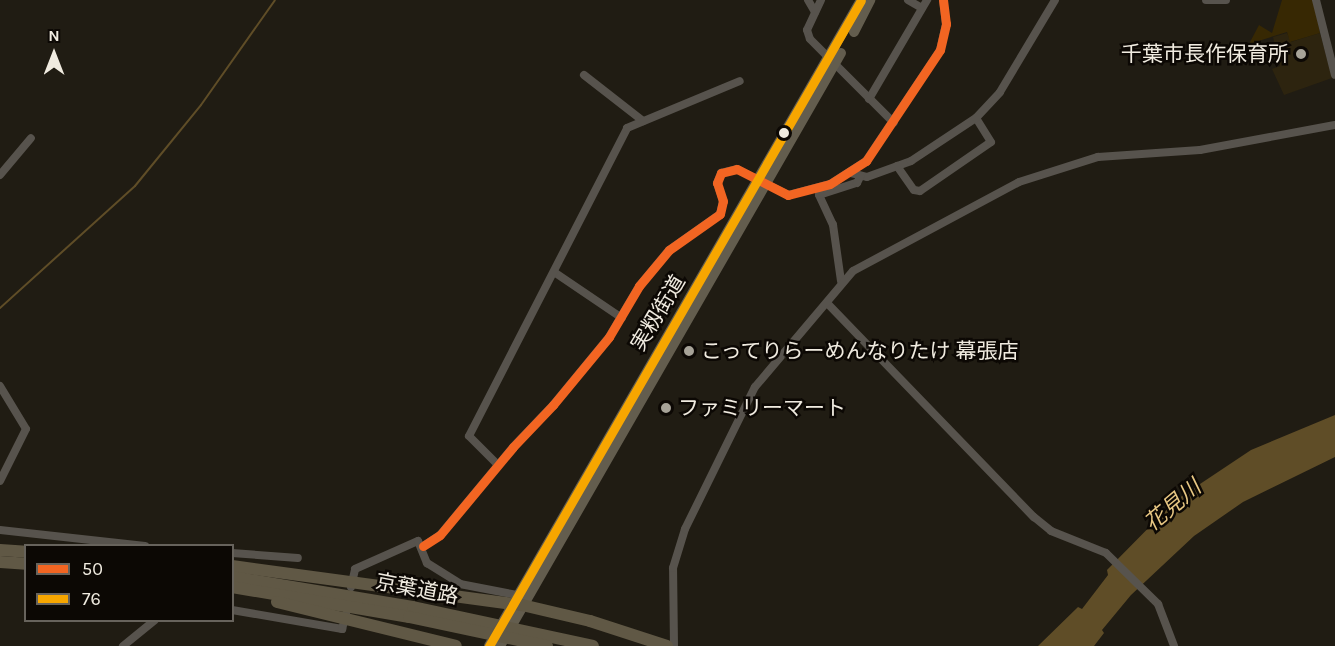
<!DOCTYPE html>
<html>
<head>
<meta charset="utf-8">
<style>
  body { margin:0 }
  #map { position:relative; width:1335px; height:646px; overflow:hidden; background:#201c13; font-family:Karla,"Noto Sans JP",sans-serif }
  div>[style] { position:absolute }
  .built>* { inset:0; background:#2d240f }
  .green>* { inset:0; background:#372803 }
  .water>* { inset:0; background:#5f4d27 }
  .stream>* { height:2px; margin:-1px; padding:0 1px; transform-origin:1px; border-radius:1px; background:#5f4d27 }
  .minor>* { height:8px; margin:-4px; padding:0 4px; transform-origin:4px; border-radius:4px; background:#57534d }
  .major>* { height:10px; margin:-5px; padding:0 5px; transform-origin:5px; border-radius:5px; background:#635d4e }
  .highway>* { height:12px; margin:-6px; padding:0 6px; transform-origin:6px; border-radius:6px; background:#605845 }
  .bus-1>* { height:9px; margin:-4.5px; padding:0 4.5px; transform-origin:4.5px; border-radius:4.5px; background:#f26522 }
  .bus-2>* { height:9px; margin:-4.5px; padding:0 4.5px; transform-origin:4.5px; border-radius:4.5px; background:#f7a600 }
  .dots>* { width:16px; height:16px; translate:-50% -50%; box-sizing:border-box; border:3px solid #0c0804; border-radius:50% }
  span { translate:-50% -50%; white-space:nowrap; text-align:center; line-height:1.15; -webkit-text-stroke:5px #0c0804; paint-order:stroke }
  .poi-label { font-size:21px; color:#f0ebe0 }
  .right { translate:-100% -50%; text-align:right }
  .left { translate:0 -50%; text-align:left }
  .street-label { font-size:21px; color:#f0ebe0 }
  .water-label { font-size:22px; color:#e8c783; font-style:italic }
  .legend { position:absolute; left:24px; top:544px; width:210px; height:78px; box-sizing:border-box; background:#0c0804; border:2px solid #67635c; margin:0; padding:8px 10px; list-style:none; font-size:18px; color:#f0ebe0 }
  .legend li { display:flex; align-items:center; gap:12px; height:30px }
  .legend b { width:30px; border:2px solid #67635c }
  .north { position:absolute; left:24px; top:24px; width:60px; height:60px; -webkit-text-stroke:4px #0c0804; paint-order:stroke; rotate:0deg; font-size:16px; font-weight:700; line-height:24px; text-align:center; color:#f0ebe0 }
  .north::after { content:''; display:block; margin:auto; width:21px; height:27px; background:#f0ebe0; clip-path:polygon(50% 0,100% 100%,50% 72%,0 100%) }
</style>
</head>
<body>
<div id="map">
  <div class="built">
    <div style="clip-path:polygon(1287px 33px,1291px 42px,1320px 33px,1332px 78px,1284px 95px,1272px 69px,1280px 66px,1273px 37px)"></div>
  </div>
  <div class="green">
    <div style="clip-path:polygon(1282px 0,1313px 0,1320px 33px,1290px 42px,1287px 32px,1249px 44px,1259px 25px,1272px 33px)"></div>
  </div>
  <div class="water">
    <div style="clip-path:polygon(1335px 415px,1335px 457px,1243px 502px,1194px 536px,1131px 595px,1102px 630px,1104px 633px,1094px 646px,1038px 646px,1078px 607px,1082px 609px,1108px 575px,1107px 570px,1176px 500px,1251px 450px)"></div>
  </div>
  <div class="stream">
    <div style="left:0;top:308px;width:182px;rotate:-42.1deg"></div>
    <div style="left:135px;top:186px;width:104px;rotate:-50.8deg"></div>
    <div style="left:201px;top:105px;width:128px;rotate:-54.8deg"></div>
  </div>
  <div class="minor">
    <div style="left:808px;top:0;width:14px;rotate:60deg"></div>
    <div style="left:821px;top:0;width:33px;rotate:115deg"></div>
    <div style="left:807px;top:30px;width:9px;rotate:72deg"></div>
    <div style="left:810px;top:39px;width:28px;rotate:45deg"></div>
    <div style="left:908px;top:0;width:16px;rotate:30deg"></div>
    <div style="left:1206px;top:0;width:20px"></div>
    <div style="left:1316px;top:0;width:77px;rotate:75.8deg"></div>
    <div style="left:835px;top:64px;width:83px;rotate:45deg"></div>
    <div style="left:584px;top:75px;width:75px;rotate:37.9deg"></div>
    <div style="left:869px;top:99px;width:115px;rotate:-59.6deg"></div>
    <div style="left:897px;top:166px;width:29px;rotate:55deg"></div>
    <div style="left:914px;top:190px;width:6px;rotate:9deg"></div>
    <div style="left:920px;top:191px;width:86px;rotate:-34.6deg"></div>
    <div style="left:991px;top:142px;width:28px;rotate:-122deg"></div>
    <div style="left:851px;top:173px;width:16px;rotate:14deg"></div>
    <div style="left:867px;top:177px;width:47px;rotate:-20deg"></div>
    <div style="left:911px;top:161px;width:78px;rotate:-33.5deg"></div>
    <div style="left:976px;top:118px;width:35px;rotate:-47deg"></div>
    <div style="left:1000px;top:92px;width:107px;rotate:-59.1deg"></div>
    <div style="left:0;top:175px;width:48px;rotate:-50deg"></div>
    <div style="left:554px;top:272px;width:82px;rotate:34.1deg"></div>
    <div style="left:841px;top:281px;width:57px;rotate:-98.1deg"></div>
    <div style="left:833px;top:225px;width:33px;rotate:-115deg"></div>
    <div style="left:819px;top:195px;width:40px;rotate:-18deg"></div>
    <div style="left:857px;top:183px;width:7px;rotate:-63deg"></div>
    <div style="left:827px;top:303px;width:298px;rotate:46deg"></div>
    <div style="left:1034px;top:517px;width:22px;rotate:39deg"></div>
    <div style="left:1051px;top:531px;width:59px;rotate:21.8deg"></div>
    <div style="left:1106px;top:553px;width:73px;rotate:44.4deg"></div>
    <div style="left:1158px;top:604px;width:45px;rotate:69.1deg"></div>
    <div style="left:0;top:386px;width:50px;rotate:58.8deg"></div>
    <div style="left:26px;top:429px;width:58px;rotate:116.6deg"></div>
    <div style="left:498px;top:465px;width:41px;rotate:-135deg"></div>
    <div style="left:469px;top:436px;width:346px;rotate:-62.8deg"></div>
    <div style="left:627px;top:128px;width:122px;rotate:-22.6deg"></div>
    <div style="left:0;top:530px;width:146px;rotate:6.3deg"></div>
    <div style="left:423px;top:546px;width:20px;rotate:-33deg"></div>
    <div style="left:440px;top:535px;width:114px;rotate:-50.3deg"></div>
    <div style="left:513px;top:447px;width:58px;rotate:-46.4deg"></div>
    <div style="left:553px;top:405px;width:88px;rotate:-50.5deg"></div>
    <div style="left:609px;top:337px;width:59px;rotate:-59.5deg"></div>
    <div style="left:639px;top:286px;width:47px;rotate:-50.2deg"></div>
    <div style="left:669px;top:250px;width:62px;rotate:-35.2deg"></div>
    <div style="left:720px;top:214px;width:13px;rotate:-77deg"></div>
    <div style="left:723px;top:201px;width:19px;rotate:-108deg"></div>
    <div style="left:717px;top:183px;width:11px;rotate:-68deg"></div>
    <div style="left:721px;top:173px;width:16px;rotate:-14deg"></div>
    <div style="left:737px;top:169px;width:57px;rotate:27deg"></div>
    <div style="left:788px;top:195px;width:43px;rotate:-14.7deg"></div>
    <div style="left:830px;top:184px;width:43px;rotate:-32.6deg"></div>
    <div style="left:866px;top:161px;width:133px;rotate:-56.3deg"></div>
    <div style="left:940px;top:50px;width:27px;rotate:-77deg"></div>
    <div style="left:946px;top:24px;width:24px;rotate:-97deg"></div>
    <div style="left:232px;top:553px;width:66px;rotate:4.3deg"></div>
    <div style="left:351px;top:587px;width:18px;rotate:-77deg"></div>
    <div style="left:355px;top:569px;width:69px;rotate:-24deg"></div>
    <div style="left:418px;top:541px;width:24px;rotate:68deg"></div>
    <div style="left:427px;top:563px;width:39px;rotate:32deg"></div>
    <div style="left:460px;top:584px;width:58px;rotate:10.9deg"></div>
    <div style="left:232px;top:610px;width:112px;rotate:9.8deg"></div>
    <div style="left:342px;top:629px;width:15px;rotate:-74deg"></div>
    <div style="left:123px;top:646px;width:41px;rotate:-39.1deg"></div>
    <div style="left:674px;top:646px;width:78px;rotate:-90.7deg"></div>
    <div style="left:673px;top:568px;width:41px;rotate:-72.9deg"></div>
    <div style="left:685px;top:529px;width:158px;rotate:-63.8deg"></div>
    <div style="left:755px;top:387px;width:152px;rotate:-49.8deg"></div>
    <div style="left:853px;top:271px;width:188px;rotate:-28.2deg"></div>
    <div style="left:1019px;top:182px;width:83px;rotate:-17.6deg"></div>
    <div style="left:1098px;top:157px;width:102px;rotate:-3.9deg"></div>
    <div style="left:1200px;top:150px;width:137px;rotate:-10.5deg"></div>
  </div>
  <div class="major">
    <div style="left:854px;top:32px;width:36px;rotate:-63deg"></div>
    <div style="left:489px;top:646px;width:745px;rotate:-60.06deg"></div>
    <div style="left:500px;top:646px;width:684px;rotate:-60.1deg"></div>
  </div>
  <div class="highway">
    <div style="left:0;top:550px;width:26px;rotate:4deg"></div>
    <div style="left:0;top:562px;width:26px;rotate:4deg"></div>
    <div style="left:232px;top:566px;width:293px;rotate:7.7deg"></div>
    <div style="left:522px;top:605px;width:70px;rotate:13.2deg"></div>
    <div style="left:590px;top:621px;width:81px;rotate:18deg"></div>
    <div style="left:232px;top:577px;width:183px;rotate:9.4deg"></div>
    <div style="left:413px;top:607px;width:184px;rotate:12.2deg"></div>
    <div style="left:232px;top:587px;width:180px;rotate:9.6deg"></div>
    <div style="left:409px;top:617px;width:141px;rotate:11.9deg"></div>
    <div style="left:277px;top:602px;width:184px;rotate:13.8deg"></div>
  </div>
  <div class="bus-1">
    <div style="left:423px;top:546px;width:20px;rotate:-33deg"></div>
    <div style="left:440px;top:535px;width:114px;rotate:-50.3deg"></div>
    <div style="left:513px;top:447px;width:58px;rotate:-46.4deg"></div>
    <div style="left:553px;top:405px;width:88px;rotate:-50.5deg"></div>
    <div style="left:609px;top:337px;width:59px;rotate:-59.5deg"></div>
    <div style="left:639px;top:286px;width:47px;rotate:-50.2deg"></div>
    <div style="left:669px;top:250px;width:62px;rotate:-35.2deg"></div>
    <div style="left:720px;top:214px;width:13px;rotate:-77deg"></div>
    <div style="left:723px;top:201px;width:19px;rotate:-108deg"></div>
    <div style="left:717px;top:183px;width:11px;rotate:-68deg"></div>
    <div style="left:721px;top:173px;width:16px;rotate:-14deg"></div>
    <div style="left:737px;top:169px;width:57px;rotate:27deg"></div>
    <div style="left:788px;top:195px;width:43px;rotate:-14.7deg"></div>
    <div style="left:830px;top:184px;width:43px;rotate:-32.6deg"></div>
    <div style="left:866px;top:161px;width:133px;rotate:-56.3deg"></div>
    <div style="left:940px;top:50px;width:27px;rotate:-77deg"></div>
    <div style="left:946px;top:24px;width:24px;rotate:-97deg"></div>
  </div>
  <div class="bus-2">
    <div style="left:489px;top:646px;width:745px;rotate:-60.06deg"></div>
  </div>
  <div class="dots">
    <div style="left:1301px;top:54px;background:#a7a398"></div>
    <div style="left:784px;top:133px;background:#f0ebe0"></div>
    <div style="left:689px;top:351px;background:#a7a398"></div>
    <div style="left:666px;top:408px;background:#a7a398"></div>
  </div>
  <div class="poi-label">
    <span class="right" style="left:1289px;top:54px">千葉市長作保育所</span>
    <span class="left" style="left:701px;top:351px">こってりらーめんなりたけ 幕張店</span>
    <span class="left" style="left:678px;top:408px">ファミリーマート</span>
  </div>
  <div class="street-label">
    <span style="left:658px;top:313px;rotate:-59deg">実籾街道</span>
    <span style="left:417px;top:589px;rotate:11deg">京葉道路</span>
  </div>
  <div class="water-label">
    <span style="left:1173px;top:506px;rotate:-40deg">花見川</span>
  </div>
  <ul class="legend">
  <li><b style="height:8px;background:#f26522"></b>50</li>
  <li><b style="height:8px;background:#f7a600"></b>76</li>
  </ul>
  <div class="north">N</div>
</div>
</body>
</html>
